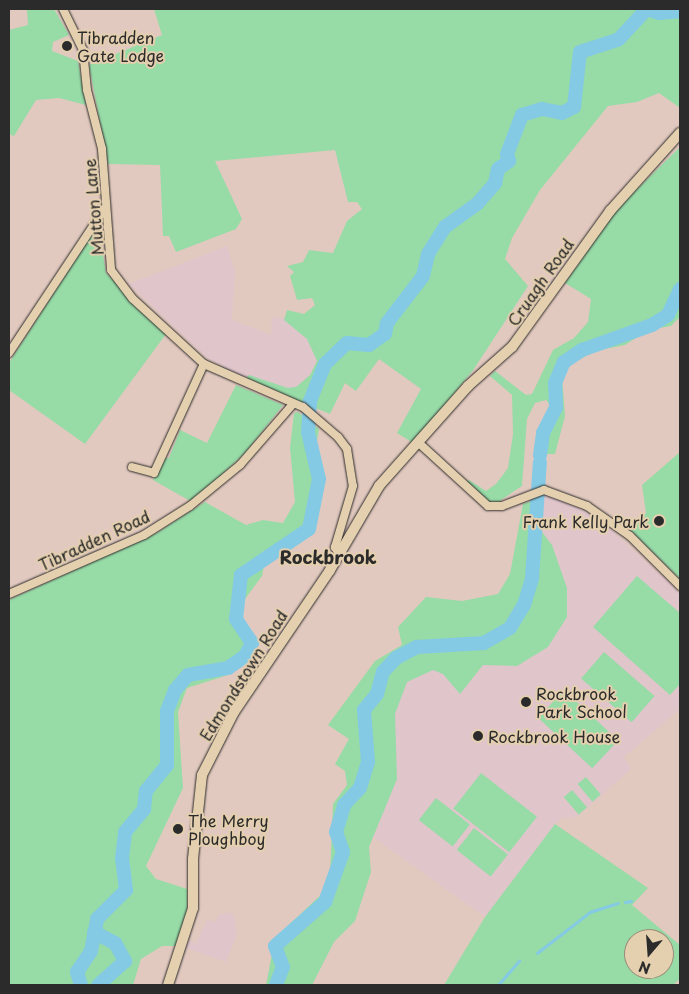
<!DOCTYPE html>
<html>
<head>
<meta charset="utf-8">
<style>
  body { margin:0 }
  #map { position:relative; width:689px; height:994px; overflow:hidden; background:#e2c9bf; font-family:"Playpen Sans",sans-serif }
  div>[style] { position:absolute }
  .built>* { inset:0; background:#e0c5cb }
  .green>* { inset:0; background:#97dba7; transform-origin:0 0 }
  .stream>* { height:2.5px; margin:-1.25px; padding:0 1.25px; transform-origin:1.25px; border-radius:1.25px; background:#84cae5 }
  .river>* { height:14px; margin:-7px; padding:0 7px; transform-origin:7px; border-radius:7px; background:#84cae5 }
  .roads { filter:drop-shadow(0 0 1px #2b2b2b) drop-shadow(0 0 1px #2b2b2b) }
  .minor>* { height:8px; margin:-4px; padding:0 4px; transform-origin:4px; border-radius:4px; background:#e4cfae }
  .major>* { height:10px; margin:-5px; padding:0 5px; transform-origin:5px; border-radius:5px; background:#e4cfae }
  .dots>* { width:14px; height:14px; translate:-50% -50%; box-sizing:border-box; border:2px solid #e4cfae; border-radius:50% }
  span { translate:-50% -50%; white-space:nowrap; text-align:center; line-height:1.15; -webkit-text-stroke:4px #e4cfae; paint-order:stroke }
  .poi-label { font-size:16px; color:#2b2b2b }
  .left { translate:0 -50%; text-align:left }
  .right { translate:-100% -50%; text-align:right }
  .street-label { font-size:16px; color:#2b2b2b }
  .neighbourhood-label { font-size:18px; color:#2b2b2b; font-weight:700 }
  .frame { position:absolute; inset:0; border:10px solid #2b2b2b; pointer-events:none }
  .north { position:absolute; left:624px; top:929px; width:50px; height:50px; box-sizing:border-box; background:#e4cfae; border:1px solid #9a8d7a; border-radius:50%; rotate:198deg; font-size:14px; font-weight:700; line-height:20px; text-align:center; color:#2b2b2b }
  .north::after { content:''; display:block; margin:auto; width:18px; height:22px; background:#2b2b2b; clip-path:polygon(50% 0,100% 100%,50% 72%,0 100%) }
</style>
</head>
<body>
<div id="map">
  <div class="built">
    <div style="clip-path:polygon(227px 246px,235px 272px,232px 320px,271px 335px,272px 317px,335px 325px,310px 401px,245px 379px,206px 357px,129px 284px)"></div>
    <div style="clip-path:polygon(550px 494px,599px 519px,680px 593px,680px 709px,624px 757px,631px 769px,577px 817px,562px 818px,555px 824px,485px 917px,373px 837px,360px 788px,377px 694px,485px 643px,534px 516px,534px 497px)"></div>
    <div style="clip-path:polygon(233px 913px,237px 935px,226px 962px,186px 948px,189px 941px,196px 944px,207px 920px,215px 922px,220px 914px)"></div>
  </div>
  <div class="green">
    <div style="clip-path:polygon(27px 9px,54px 9px,69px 35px,53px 42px,52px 51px,78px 61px,86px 105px,59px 98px,36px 100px,14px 136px,9px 134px,9px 30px,28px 25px)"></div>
    <div style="clip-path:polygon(154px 9px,680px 9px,680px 108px,659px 93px,637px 102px,608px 106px,540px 190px,512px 238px,505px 259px,528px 286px,474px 369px,413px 443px,397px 433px,421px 389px,379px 359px,356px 391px,345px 383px,330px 414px,245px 379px,249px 375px,288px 388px,296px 387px,310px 375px,317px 361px,307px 339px,284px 320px,287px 310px,304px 314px,315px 305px,312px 298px,297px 300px,290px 276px,294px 272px,287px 266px,303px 262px,309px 250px,333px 253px,347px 221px,362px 209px,357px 202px,348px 202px,335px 150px,215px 161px,242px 219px,236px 229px,176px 252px,169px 236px,163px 236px,160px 165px,108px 164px,89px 65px,162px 35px)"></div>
    <div style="clip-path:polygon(680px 147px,680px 317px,671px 326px,648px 330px,625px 345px,595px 351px,571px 364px,562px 376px,565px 416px,555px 454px,544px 454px,542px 449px,550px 405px,546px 400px,535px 403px,527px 419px,522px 486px,498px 502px,486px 501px,465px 484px,469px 480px,486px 491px,496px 484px,508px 468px,513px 434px,512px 395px,490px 376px,495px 371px,526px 395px,532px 394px,553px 350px,574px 338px,588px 322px,591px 299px,565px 283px,616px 210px)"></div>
    <div style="clip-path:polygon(98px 224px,106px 273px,166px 334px,85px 444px,9px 390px,9px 363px)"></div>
    <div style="clip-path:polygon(236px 385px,283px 405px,245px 453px,192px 502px,153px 480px,163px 458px,169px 458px,180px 430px,207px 443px)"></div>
    <div style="clip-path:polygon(298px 412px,319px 429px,312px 468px,320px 498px,315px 521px,303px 541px,265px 561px,262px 576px,242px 603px,238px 618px,255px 638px,242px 665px,228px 675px,187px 688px,178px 712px,183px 788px,146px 866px,156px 879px,187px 889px,187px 915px,177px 946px,162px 946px,141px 959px,133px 985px,9px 985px,9px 600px,157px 533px,205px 502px,246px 525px,263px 520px,283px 523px,295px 502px,290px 448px,294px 413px)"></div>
    <div style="clip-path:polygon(680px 452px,680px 579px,630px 530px,646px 513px,642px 485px)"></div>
    <div style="clip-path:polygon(539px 498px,542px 532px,552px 545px,567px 588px,567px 617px,548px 647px,517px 666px,483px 665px,460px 694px,443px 674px,433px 670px,407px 682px,395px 714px,397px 779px,369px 847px,371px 872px,355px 921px,334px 942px,312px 985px,266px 985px,275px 938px,326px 890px,330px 874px,333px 804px,347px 785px,345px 771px,335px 764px,349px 739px,328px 725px,375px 661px,402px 645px,398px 627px,426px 597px,462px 601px,498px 594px,510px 574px,523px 504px)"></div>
    <div style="clip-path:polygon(637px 576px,680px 613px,680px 684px,670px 695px,593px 627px)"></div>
    <div style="left:604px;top:652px;width:67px;height:35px;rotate:41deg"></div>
    <div style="left:564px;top:690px;width:74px;height:38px;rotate:43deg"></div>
    <div style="left:481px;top:773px;width:71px;height:45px;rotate:38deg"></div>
    <div style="left:586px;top:777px;width:23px;height:11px;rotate:50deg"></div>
    <div style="left:572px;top:790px;width:23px;height:11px;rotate:49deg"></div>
    <div style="left:436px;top:798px;width:43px;height:28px;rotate:38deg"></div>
    <div style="clip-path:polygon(evenodd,555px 824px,648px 888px,632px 905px,680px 945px,680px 979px,673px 985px,444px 985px,485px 917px,555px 824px,634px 939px,664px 939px,664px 969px,634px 969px,634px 939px)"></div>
    <div style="left:474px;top:828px;width:43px;height:28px;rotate:38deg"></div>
  </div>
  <div class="stream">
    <div style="left:625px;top:902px;width:6px;rotate:-9deg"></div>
    <div style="left:537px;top:953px;width:67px;rotate:-37.7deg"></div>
    <div style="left:590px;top:912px;width:29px;rotate:-18deg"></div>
    <div style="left:498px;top:985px;width:32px;rotate:-49deg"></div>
  </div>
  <div class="river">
    <div style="left:540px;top:455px;width:22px;rotate:-82deg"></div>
    <div style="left:543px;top:433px;width:29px;rotate:-63deg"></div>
    <div style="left:556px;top:407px;width:24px;rotate:-92deg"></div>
    <div style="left:555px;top:383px;width:23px;rotate:-67deg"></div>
    <div style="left:564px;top:362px;width:22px;rotate:-34deg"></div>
    <div style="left:582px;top:350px;width:74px;rotate:-19.7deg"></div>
    <div style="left:652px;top:325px;width:19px;rotate:-32deg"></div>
    <div style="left:668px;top:315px;width:29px;rotate:-65deg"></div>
    <div style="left:94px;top:932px;width:24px;rotate:28deg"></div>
    <div style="left:115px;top:943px;width:21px;rotate:61deg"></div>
    <div style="left:125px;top:961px;width:36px;rotate:138deg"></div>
    <div style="left:81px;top:985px;width:14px;rotate:-107deg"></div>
    <div style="left:77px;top:972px;width:25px;rotate:-56deg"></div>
    <div style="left:91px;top:951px;width:33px;rotate:-79deg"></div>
    <div style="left:97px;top:919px;width:41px;rotate:-45deg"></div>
    <div style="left:126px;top:890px;width:32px;rotate:-97deg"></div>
    <div style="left:122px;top:858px;width:26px;rotate:-83deg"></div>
    <div style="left:125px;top:832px;width:30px;rotate:-50deg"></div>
    <div style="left:144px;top:809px;width:18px;rotate:-84deg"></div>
    <div style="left:146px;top:791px;width:33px;rotate:-51deg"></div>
    <div style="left:167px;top:765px;width:54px;rotate:-90deg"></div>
    <div style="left:167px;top:711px;width:22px;rotate:-69deg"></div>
    <div style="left:175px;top:690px;width:20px;rotate:-49deg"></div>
    <div style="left:188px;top:675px;width:41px;rotate:-9.9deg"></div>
    <div style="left:228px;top:668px;width:21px;rotate:-35deg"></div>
    <div style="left:245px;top:656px;width:15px;rotate:-62deg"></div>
    <div style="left:252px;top:643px;width:29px;rotate:-124deg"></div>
    <div style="left:236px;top:619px;width:44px;rotate:-83.5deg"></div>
    <div style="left:241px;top:575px;width:82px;rotate:-34.1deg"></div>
    <div style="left:309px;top:529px;width:51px;rotate:-78.7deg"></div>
    <div style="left:319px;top:479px;width:48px;rotate:-103.2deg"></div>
    <div style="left:308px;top:432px;width:31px;rotate:-86deg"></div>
    <div style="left:310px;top:401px;width:40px;rotate:-68deg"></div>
    <div style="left:325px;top:364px;width:30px;rotate:-44deg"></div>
    <div style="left:347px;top:343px;width:22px;rotate:5deg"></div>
    <div style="left:369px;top:345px;width:19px;rotate:-35deg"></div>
    <div style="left:385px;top:334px;width:11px;rotate:-80deg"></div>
    <div style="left:387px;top:323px;width:59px;rotate:-52.5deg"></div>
    <div style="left:423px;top:276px;width:23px;rotate:-77deg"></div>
    <div style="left:428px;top:254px;width:32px;rotate:-58deg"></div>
    <div style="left:445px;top:227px;width:39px;rotate:-36deg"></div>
    <div style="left:477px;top:204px;width:28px;rotate:-49deg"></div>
    <div style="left:495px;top:183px;width:14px;rotate:-78deg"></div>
    <div style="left:498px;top:169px;width:14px;rotate:-36deg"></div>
    <div style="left:509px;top:161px;width:7px;rotate:-106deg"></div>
    <div style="left:507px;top:154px;width:42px;rotate:-69deg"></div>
    <div style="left:522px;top:115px;width:21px;rotate:-17deg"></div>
    <div style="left:542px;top:109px;width:20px;rotate:11deg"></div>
    <div style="left:562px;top:113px;width:13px;rotate:-27deg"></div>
    <div style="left:574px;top:107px;width:55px;rotate:-83.8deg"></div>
    <div style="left:580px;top:52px;width:40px;rotate:-18deg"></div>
    <div style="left:618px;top:40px;width:42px;rotate:-46.9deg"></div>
    <div style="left:647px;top:9px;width:13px;rotate:18deg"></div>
    <div style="left:659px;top:13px;width:21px;rotate:-5deg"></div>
    <div style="left:276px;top:985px;width:19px;rotate:-69deg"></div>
    <div style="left:283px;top:967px;width:22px;rotate:-111deg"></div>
    <div style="left:275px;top:946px;width:67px;rotate:-41.3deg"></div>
    <div style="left:325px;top:902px;width:53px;rotate:-70.2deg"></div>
    <div style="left:343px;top:852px;width:21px;rotate:-109deg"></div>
    <div style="left:336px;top:832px;width:28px;rotate:-73deg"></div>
    <div style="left:344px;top:805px;width:23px;rotate:-47deg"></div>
    <div style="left:360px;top:788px;width:27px;rotate:-73deg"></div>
    <div style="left:368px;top:762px;width:52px;rotate:-94.4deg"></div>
    <div style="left:364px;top:710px;width:21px;rotate:-51deg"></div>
    <div style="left:377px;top:694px;width:23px;rotate:-75deg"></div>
    <div style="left:383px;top:672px;width:19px;rotate:-47deg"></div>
    <div style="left:396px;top:658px;width:24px;rotate:-28deg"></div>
    <div style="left:417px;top:647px;width:67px;rotate:-3.4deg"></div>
    <div style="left:484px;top:643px;width:30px;rotate:-30deg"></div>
    <div style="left:510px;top:628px;width:27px;rotate:-59deg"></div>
    <div style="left:524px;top:605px;width:28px;rotate:-73deg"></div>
    <div style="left:532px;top:578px;width:116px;rotate:-86.1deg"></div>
  </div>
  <div class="roads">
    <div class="minor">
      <div style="left:63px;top:9px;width:46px;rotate:64deg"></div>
      <div style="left:83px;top:50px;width:40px;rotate:84.3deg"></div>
      <div style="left:87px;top:90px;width:61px;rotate:75.7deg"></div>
      <div style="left:102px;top:149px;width:121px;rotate:85.7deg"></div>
      <div style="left:111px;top:270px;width:36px;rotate:53deg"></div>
      <div style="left:133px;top:299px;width:96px;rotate:42.5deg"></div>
      <div style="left:204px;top:364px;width:108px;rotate:23.5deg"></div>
      <div style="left:303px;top:407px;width:46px;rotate:40.6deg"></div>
      <div style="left:338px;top:437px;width:15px;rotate:53deg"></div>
      <div style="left:347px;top:449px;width:37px;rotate:81deg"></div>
      <div style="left:353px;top:486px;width:64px;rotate:106.4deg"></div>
      <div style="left:335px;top:547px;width:9px;rotate:63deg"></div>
      <div style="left:9px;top:353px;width:174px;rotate:-56.5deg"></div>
      <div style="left:420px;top:444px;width:92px;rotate:42.4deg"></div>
      <div style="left:488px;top:506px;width:14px"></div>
      <div style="left:502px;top:506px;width:45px;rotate:-20.9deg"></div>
      <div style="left:544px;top:490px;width:46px;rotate:20.4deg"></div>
      <div style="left:587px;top:506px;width:52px;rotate:34.9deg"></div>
      <div style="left:630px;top:536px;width:71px;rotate:45deg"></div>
      <div style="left:132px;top:467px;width:23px;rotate:15deg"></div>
      <div style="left:154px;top:473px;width:120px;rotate:-65.4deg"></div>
      <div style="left:9px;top:594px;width:147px;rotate:-23.6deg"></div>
      <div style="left:144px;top:535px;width:54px;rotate:-32.2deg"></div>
      <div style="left:190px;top:506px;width:65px;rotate:-39.4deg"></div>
      <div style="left:240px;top:465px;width:81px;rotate:-49deg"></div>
    </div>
    <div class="major">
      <div style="left:168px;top:985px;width:81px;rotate:-72deg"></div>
      <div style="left:193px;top:908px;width:49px;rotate:-90deg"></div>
      <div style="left:193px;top:859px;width:84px;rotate:-83.9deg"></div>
      <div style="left:202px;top:775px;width:71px;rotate:-63.1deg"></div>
      <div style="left:234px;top:712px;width:171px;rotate:-55.9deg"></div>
      <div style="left:330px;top:570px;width:97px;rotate:-59.7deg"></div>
      <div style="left:379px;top:486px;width:134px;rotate:-48.3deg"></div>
      <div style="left:468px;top:386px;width:59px;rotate:-41.6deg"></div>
      <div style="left:512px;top:347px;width:168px;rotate:-54.2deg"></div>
      <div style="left:610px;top:211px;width:105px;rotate:-48.1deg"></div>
    </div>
  </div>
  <div class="dots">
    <div style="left:67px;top:46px;background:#2b2b2b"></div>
    <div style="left:659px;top:521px;background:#2b2b2b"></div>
    <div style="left:526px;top:702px;background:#2b2b2b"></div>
    <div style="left:478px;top:736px;background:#2b2b2b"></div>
    <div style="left:178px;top:829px;background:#2b2b2b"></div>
  </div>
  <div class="poi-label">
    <span class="left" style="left:77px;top:46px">Tibradden<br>Gate Lodge</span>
    <span class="right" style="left:649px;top:521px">Frank Kelly Park</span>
    <span class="left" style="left:536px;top:702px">Rockbrook<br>Park School</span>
    <span class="left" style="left:488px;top:736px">Rockbrook House</span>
    <span class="left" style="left:188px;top:829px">The Merry<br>Ploughboy</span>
  </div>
  <div class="street-label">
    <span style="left:93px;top:207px;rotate:-95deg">Mutton Lane</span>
    <span style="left:540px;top:282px;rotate:-55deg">Cruagh Road</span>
    <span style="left:94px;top:540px;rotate:-25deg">Tibradden Road</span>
    <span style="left:243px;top:675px;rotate:-58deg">Edmondstown Road</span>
  </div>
  <div class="neighbourhood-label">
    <span style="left:328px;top:557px">Rockbrook</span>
  </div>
  <div class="frame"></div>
  <div class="north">N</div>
</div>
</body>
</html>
